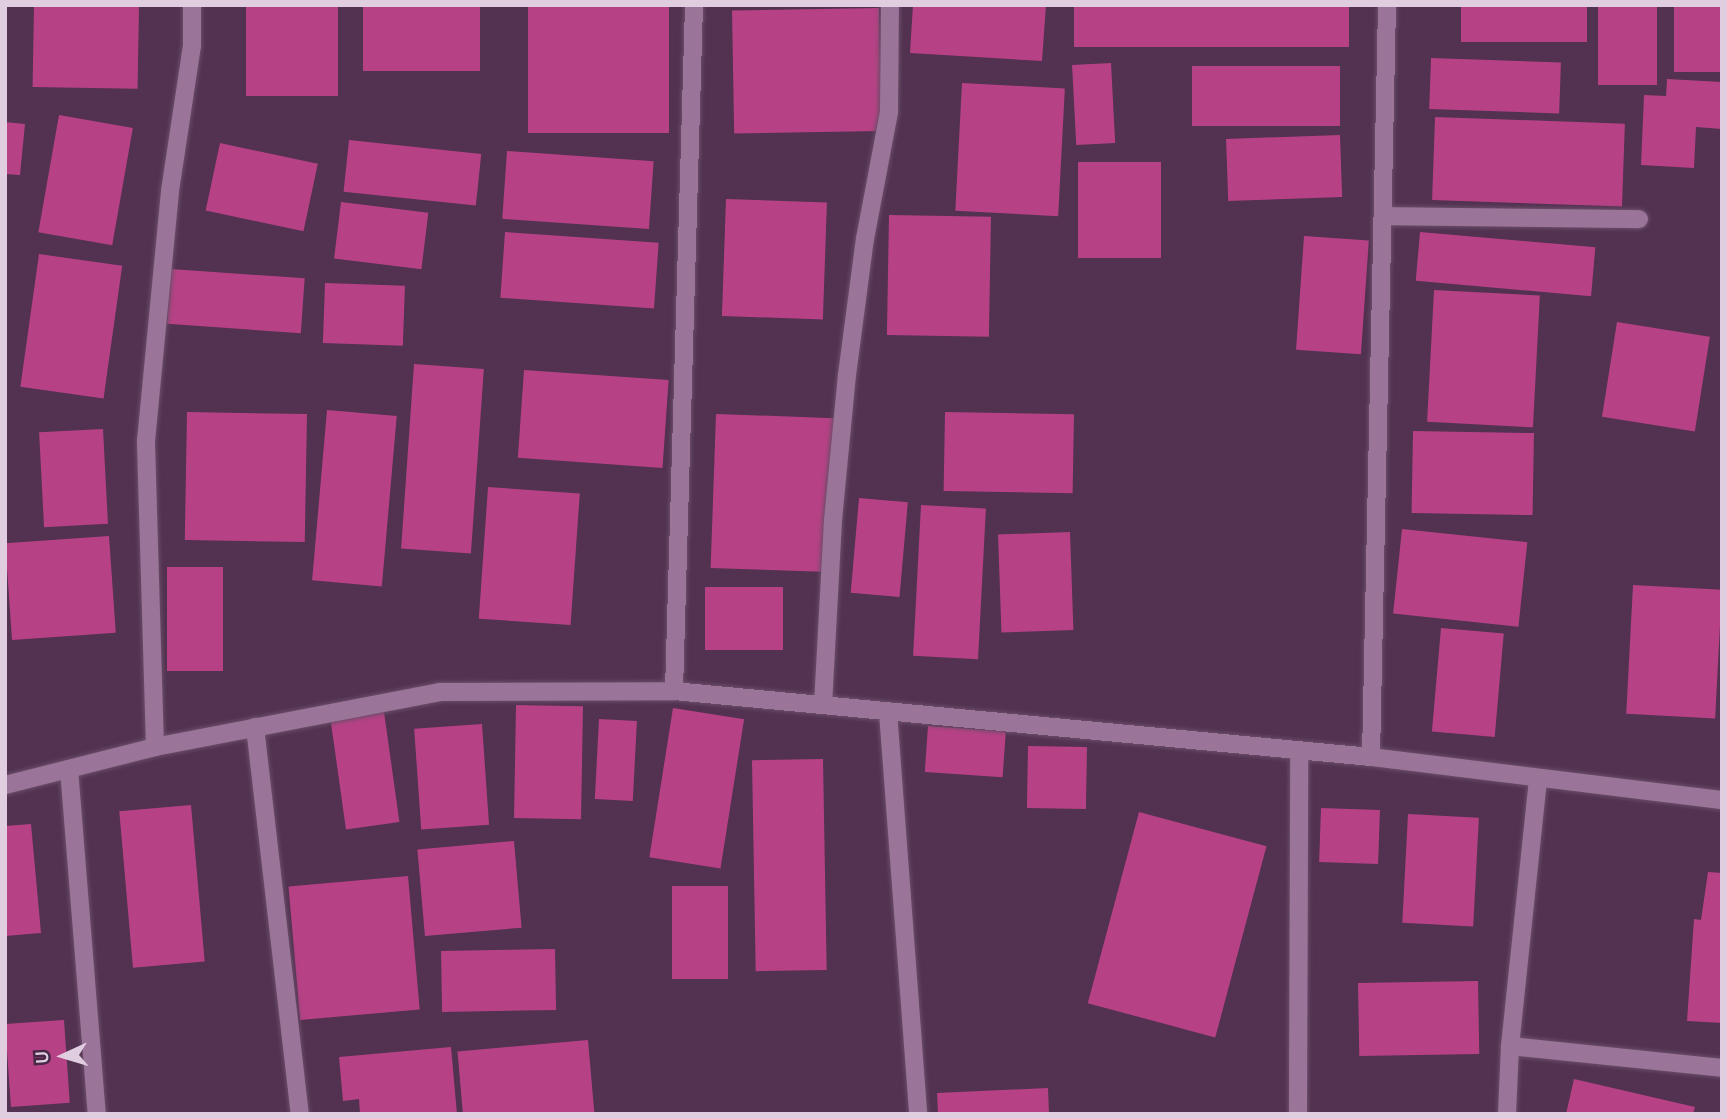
<!DOCTYPE html>
<html>
<head>
<meta charset="utf-8">
<style>
  body { margin:0 }
  #map { position:relative; width:1727px; height:1119px; overflow:hidden; background:#523151; font-family:Karla,sans-serif }
  div>[style] { position:absolute }
  .building>* { inset:0; background:#b64285; transform-origin:0 0 }
  .roads { filter:drop-shadow(0 0 2px #6a4e69) drop-shadow(0 0 2px #6a4e69) }
  .minor>* { height:18px; margin:-9px; padding:0 9px; transform-origin:9px; border-radius:9px; background:#9b7599 }
  .tertiary>* { height:18px; margin:-9px; padding:0 9px; transform-origin:9px; border-radius:9px; background:#9b7599 }
  span { translate:-50% -50%; white-space:nowrap; text-align:center; line-height:1.15; -webkit-text-stroke:6px #472746; paint-order:stroke }
  .frame { position:absolute; inset:0; border:7px solid #e1cde0; pointer-events:none }
  .north { position:absolute; left:28px; top:1021px; width:70px; height:70px; -webkit-text-stroke:5px #472746; paint-order:stroke; rotate:266deg; font-size:19px; font-weight:700; line-height:28px; text-align:center; color:#e1cde0 }
  .north::after { content:''; display:block; margin:auto; width:24px; height:32px; background:#e1cde0; clip-path:polygon(50% 0,100% 100%,50% 72%,0 100%) }
</style>
</head>
<body>
<div id="map">
  <div class="building">
    <div style="left:34px;top:5px;width:105px;height:82px;rotate:1deg"></div>
    <div style="left:246px;top:5px;width:92px;height:91px"></div>
    <div style="left:363px;top:5px;width:117px;height:66px"></div>
    <div style="left:528px;top:5px;width:141px;height:128px"></div>
    <div style="clip-path:polygon(913px 5px,1046px 5px,1042px 61px,910px 53px)"></div>
    <div style="left:1074px;top:5px;width:275px;height:42px"></div>
    <div style="left:1461px;top:5px;width:126px;height:37px"></div>
    <div style="left:1598px;top:5px;width:59px;height:80px"></div>
    <div style="left:1674px;top:5px;width:48px;height:67px"></div>
    <div style="left:879px;top:8px;width:123px;height:147px;rotate:89deg"></div>
    <div style="left:1431px;top:58px;width:130px;height:51px;rotate:2deg"></div>
    <div style="left:1111px;top:63px;width:80px;height:39px;rotate:87deg"></div>
    <div style="left:1192px;top:66px;width:148px;height:60px"></div>
    <div style="clip-path:polygon(1667px 79px,1722px 82px,1722px 129px,1696px 127px,1694px 168px,1641px 165px,1644px 95px,1666px 96px)"></div>
    <div style="left:962px;top:83px;width:103px;height:128px;rotate:3deg"></div>
    <div style="left:59px;top:115px;width:75px;height:119px;rotate:10deg"></div>
    <div style="left:1435px;top:117px;width:190px;height:83px;rotate:2deg"></div>
    <div style="clip-path:polygon(5px 122px,25px 124px,20px 175px,5px 174px)"></div>
    <div style="left:1340px;top:135px;width:62px;height:114px;rotate:88deg"></div>
    <div style="left:349px;top:140px;width:133px;height:52px;rotate:6deg"></div>
    <div style="left:220px;top:143px;width:100px;height:69px;rotate:12deg"></div>
    <div style="left:507px;top:151px;width:147px;height:68px;rotate:4deg"></div>
    <div style="left:1078px;top:162px;width:83px;height:96px"></div>
    <div style="left:726px;top:199px;width:101px;height:117px;rotate:2deg"></div>
    <div style="left:341px;top:202px;width:88px;height:57px;rotate:7deg"></div>
    <div style="left:889px;top:215px;width:102px;height:120px;rotate:1deg"></div>
    <div style="left:505px;top:232px;width:154px;height:66px;rotate:4deg"></div>
    <div style="left:1420px;top:232px;width:176px;height:49px;rotate:5deg"></div>
    <div style="left:1304px;top:236px;width:65px;height:114px;rotate:4deg"></div>
    <div style="left:39px;top:254px;width:84px;height:134px;rotate:8deg"></div>
    <div style="left:171px;top:269px;width:134px;height:55px;rotate:4deg"></div>
    <div style="left:325px;top:283px;width:80px;height:60px;rotate:2deg"></div>
    <div style="left:1434px;top:290px;width:106px;height:132px;rotate:3deg"></div>
    <div style="left:1617px;top:322px;width:94px;height:96px;rotate:9deg"></div>
    <div style="left:414px;top:364px;width:70px;height:185px;rotate:4deg"></div>
    <div style="left:524px;top:370px;width:145px;height:88px;rotate:4deg"></div>
    <div style="left:327px;top:410px;width:70px;height:171px;rotate:5deg"></div>
    <div style="left:187px;top:412px;width:120px;height:128px;rotate:1deg"></div>
    <div style="left:945px;top:412px;width:129px;height:79px;rotate:1deg"></div>
    <div style="left:716px;top:414px;width:119px;height:154px;rotate:2deg"></div>
    <div style="left:103px;top:429px;width:95px;height:64px;rotate:87deg"></div>
    <div style="left:1413px;top:431px;width:121px;height:82px;rotate:1deg"></div>
    <div style="left:488px;top:487px;width:92px;height:132px;rotate:4deg"></div>
    <div style="left:859px;top:498px;width:49px;height:95px;rotate:5deg"></div>
    <div style="left:921px;top:505px;width:65px;height:151px;rotate:3deg"></div>
    <div style="left:1402px;top:529px;width:126px;height:85px;rotate:6deg"></div>
    <div style="left:1070px;top:532px;width:98px;height:72px;rotate:88deg"></div>
    <div style="left:109px;top:536px;width:97px;height:104px;rotate:86deg"></div>
    <div style="left:167px;top:567px;width:56px;height:104px"></div>
    <div style="left:1633px;top:585px;width:89px;height:129px;rotate:3deg"></div>
    <div style="left:705px;top:587px;width:78px;height:63px"></div>
    <div style="left:1441px;top:628px;width:63px;height:104px;rotate:5deg"></div>
    <div style="left:516px;top:705px;width:67px;height:113px;rotate:1deg"></div>
    <div style="left:673px;top:708px;width:72px;height:151px;rotate:9deg"></div>
    <div style="left:384px;top:712px;width:111px;height:54px;rotate:82deg"></div>
    <div style="left:599px;top:719px;width:38px;height:80px;rotate:3deg"></div>
    <div style="left:482px;top:724px;width:101px;height:68px;rotate:86deg"></div>
    <div style="left:928px;top:726px;width:78px;height:46px;rotate:4deg"></div>
    <div style="left:1028px;top:746px;width:59px;height:62px;rotate:1deg"></div>
    <div style="left:823px;top:759px;width:211px;height:71px;rotate:89deg"></div>
    <div style="left:191px;top:805px;width:157px;height:72px;rotate:85deg"></div>
    <div style="left:1321px;top:808px;width:59px;height:54px;rotate:2deg"></div>
    <div style="left:1139px;top:812px;width:132px;height:198px;rotate:15deg"></div>
    <div style="left:1408px;top:814px;width:71px;height:109px;rotate:3deg"></div>
    <div style="clip-path:polygon(31px 824px,41px 933px,5px 936px,5px 826px)"></div>
    <div style="left:514px;top:841px;width:87px;height:97px;rotate:85deg"></div>
    <div style="clip-path:polygon(1708px 872px,1722px 873px,1722px 1023px,1687px 1021px,1694px 919px,1701px 920px)"></div>
    <div style="left:408px;top:876px;width:134px;height:120px;rotate:85deg"></div>
    <div style="left:672px;top:886px;width:56px;height:93px"></div>
    <div style="left:555px;top:949px;width:61px;height:114px;rotate:89deg"></div>
    <div style="left:1478px;top:981px;width:73px;height:120px;rotate:89deg"></div>
    <div style="left:64px;top:1020px;width:83px;height:59px;rotate:86deg"></div>
    <div style="left:588px;top:1040px;width:74px;height:131px;rotate:85deg"></div>
    <div style="clip-path:polygon(451px 1047px,457px 1114px,360px 1114px,359px 1099px,343px 1101px,339px 1057px)"></div>
    <div style="clip-path:polygon(1574px 1079px,1695px 1107px,1693px 1114px,1566px 1114px)"></div>
    <div style="clip-path:polygon(1048px 1088px,1049px 1114px,938px 1114px,937px 1093px)"></div>
  </div>
  <div class="roads">
    <div class="minor">
      <div style="left:1383px;top:216px;width:256px;rotate:0.7deg"></div>
      <div style="left:674px;top:691px;width:686px;rotate:-88.33deg"></div>
      <div style="left:823px;top:705px;width:185px;rotate:-86.9deg"></div>
      <div style="left:833px;top:520px;width:146px;rotate:-84.5deg"></div>
      <div style="left:847px;top:375px;width:137px;rotate:-82.5deg"></div>
      <div style="left:865px;top:239px;width:129px;rotate:-79.3deg"></div>
      <div style="left:889px;top:112px;width:107px;rotate:-89.5deg"></div>
      <div style="left:888px;top:712px;width:403px;rotate:85.7deg"></div>
      <div style="left:255px;top:727px;width:390px;rotate:83.4deg"></div>
      <div style="left:155px;top:747px;width:306px;rotate:-91.7deg"></div>
      <div style="left:146px;top:441px;width:251px;rotate:-84.5deg"></div>
      <div style="left:170px;top:191px;width:147px;rotate:-81.4deg"></div>
      <div style="left:192px;top:46px;width:41px;rotate:-90deg"></div>
      <div style="left:1371px;top:757px;width:752px;rotate:-88.78deg"></div>
      <div style="left:69px;top:769px;width:346px;rotate:85.4deg"></div>
      <div style="left:1510px;top:1046px;width:213px;rotate:5.9deg"></div>
      <div style="left:1298px;top:1114px;width:363px;rotate:-89.8deg"></div>
      <div style="left:1507px;top:1114px;width:68px;rotate:-87.5deg"></div>
      <div style="left:1510px;top:1046px;width:269px;rotate:-84deg"></div>
    </div>
    <div class="tertiary">
      <div style="left:5px;top:785px;width:155px;rotate:-14.2deg"></div>
      <div style="left:155px;top:747px;width:290px;rotate:-10.9deg"></div>
      <div style="left:440px;top:692px;width:234px;rotate:-0.2deg"></div>
      <div style="left:674px;top:691px;width:700px;rotate:5.41deg"></div>
      <div style="left:1371px;top:757px;width:354px;rotate:7deg"></div>
    </div>
  </div>
  <div class="frame"></div>
  <div class="north">U</div>
</div>
</body>
</html>
